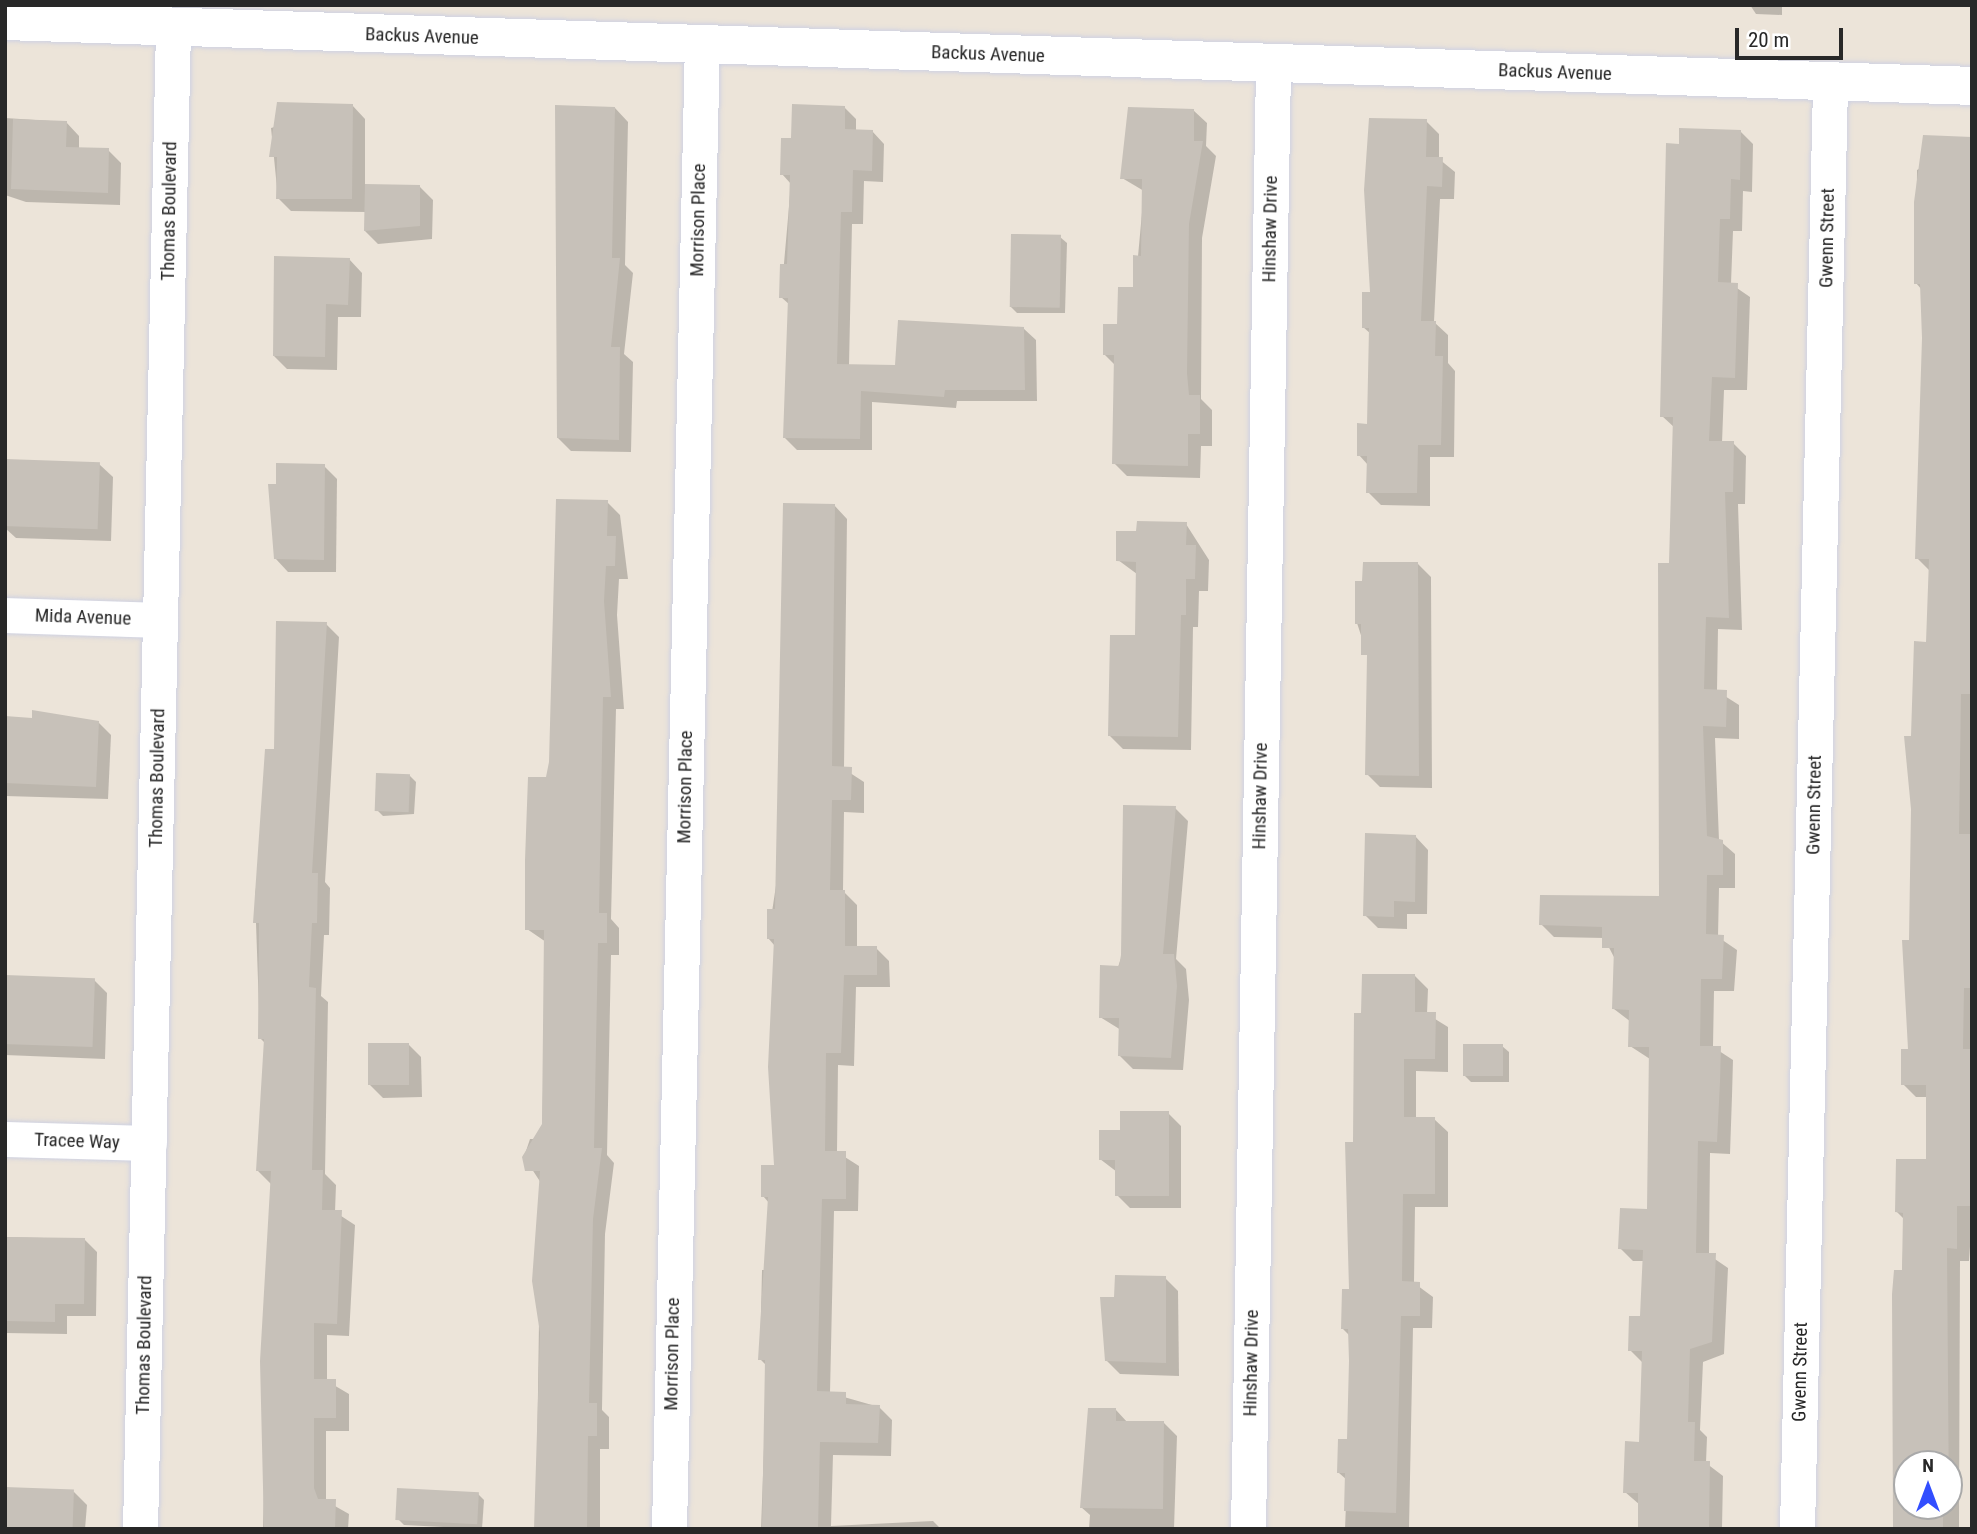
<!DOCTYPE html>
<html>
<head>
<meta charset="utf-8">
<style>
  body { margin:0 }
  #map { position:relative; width:1977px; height:1534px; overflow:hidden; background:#ece4d9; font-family:"Roboto Condensed",sans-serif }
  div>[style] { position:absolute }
  .shadow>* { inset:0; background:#0003 }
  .building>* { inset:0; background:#c7c1b9; transform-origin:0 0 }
  .roads { filter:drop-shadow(0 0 2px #ced1e2) drop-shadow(0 0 2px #ced1e2) }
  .street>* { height:35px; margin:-17.5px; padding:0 17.5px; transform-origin:17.5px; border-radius:17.5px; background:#fff }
  .secondary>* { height:38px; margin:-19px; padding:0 19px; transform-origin:19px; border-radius:19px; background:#fff }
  span { translate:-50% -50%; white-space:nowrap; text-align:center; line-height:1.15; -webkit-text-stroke:5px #fff; paint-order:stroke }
  .street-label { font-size:19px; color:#282828 }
  .frame { position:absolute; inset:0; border:7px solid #282828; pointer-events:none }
  .north { position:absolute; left:1893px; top:1450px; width:70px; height:70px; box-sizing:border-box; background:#fff; border:2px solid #a9a9a9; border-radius:50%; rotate:0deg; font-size:19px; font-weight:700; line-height:28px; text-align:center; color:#282828 }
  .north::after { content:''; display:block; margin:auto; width:24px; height:32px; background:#324eff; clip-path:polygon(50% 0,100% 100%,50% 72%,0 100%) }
  .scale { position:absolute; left:1735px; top:28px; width:108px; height:32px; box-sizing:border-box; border:4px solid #282828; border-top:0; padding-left:9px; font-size:21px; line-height:24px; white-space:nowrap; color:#282828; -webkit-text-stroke:5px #fff; paint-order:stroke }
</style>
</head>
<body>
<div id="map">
  <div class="shadow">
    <div style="clip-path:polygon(1750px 5px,1782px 5px,1782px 15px,1756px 14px)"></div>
    <div style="clip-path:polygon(352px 105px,365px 119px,365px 186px,420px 187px,433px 200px,432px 239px,378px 244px,365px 231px,366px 212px,291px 211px,278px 198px,271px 128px)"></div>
    <div style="clip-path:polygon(844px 107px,856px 119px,856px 131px,872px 131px,884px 144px,883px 182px,864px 181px,863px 224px,852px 224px,849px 366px,897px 366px,1023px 328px,1036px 340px,1037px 401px,957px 401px,956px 408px,872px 402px,872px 450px,797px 450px,785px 438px,790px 305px,781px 297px,791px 184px,782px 174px,792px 139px)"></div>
    <div style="clip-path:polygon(615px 108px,628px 122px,625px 265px,633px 273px,624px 354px,633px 362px,631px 452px,571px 451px,558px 438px)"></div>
    <div style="clip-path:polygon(1193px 110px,1207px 123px,1206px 146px,1216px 156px,1202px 238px,1201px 399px,1212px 410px,1212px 446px,1201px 446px,1200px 478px,1127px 476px,1114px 463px,1115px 365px,1104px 354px,1135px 289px,1144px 191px,1122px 178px)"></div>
    <div style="clip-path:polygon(5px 118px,66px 122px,79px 136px,79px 149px,108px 150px,121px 163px,120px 205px,26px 202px,5px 195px)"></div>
    <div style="clip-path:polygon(1426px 121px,1439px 134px,1439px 159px,1455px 172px,1454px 199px,1440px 199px,1434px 322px,1448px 335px,1448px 363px,1455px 371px,1454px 457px,1430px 457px,1430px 506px,1381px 505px,1368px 492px,1368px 465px,1359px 455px,1368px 426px,1371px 334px,1363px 327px)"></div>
    <div style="clip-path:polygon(1740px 131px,1753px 144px,1752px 192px,1743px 191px,1742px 231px,1733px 231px,1731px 284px,1750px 297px,1747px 390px,1724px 390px,1722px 443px,1733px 443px,1746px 456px,1745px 504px,1738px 504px,1742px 630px,1718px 629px,1717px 691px,1739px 705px,1739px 739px,1715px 738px,1719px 840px,1735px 854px,1735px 888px,1719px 888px,1718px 937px,1737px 950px,1734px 991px,1714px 991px,1713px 1047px,1733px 1060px,1732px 1096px,1730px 1154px,1710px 1153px,1709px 1255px,1728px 1268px,1724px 1354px,1703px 1362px,1700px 1430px,1707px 1437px,1706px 1463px,1723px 1476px,1722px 1529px,1639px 1529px,1640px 1505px,1625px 1492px,1640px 1444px,1643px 1363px,1630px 1350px,1642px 1318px,1644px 1261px,1633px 1261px,1620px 1248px,1649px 1211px,1650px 1059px,1630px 1046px,1631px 1022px,1614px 1009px,1615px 959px,1604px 938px,1554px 937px,1541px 924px,1661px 898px,1675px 428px,1662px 416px,1681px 145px)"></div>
    <div style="clip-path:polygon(evenodd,1972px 139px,1972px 1218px,1969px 1261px,1960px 1261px,1959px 1529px,1894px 1529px,1904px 1219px,1897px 1212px,1928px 1161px,1928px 1097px,1916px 1097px,1903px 1084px,1910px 1050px,1912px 737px,1928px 644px,1931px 572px,1917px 558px,1924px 338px,1922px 290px,1916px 283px,1917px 170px,1972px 139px,1907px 1464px,1949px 1464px,1949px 1506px,1907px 1506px,1907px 1464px)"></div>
    <div style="clip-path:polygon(1060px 237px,1067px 243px,1065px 313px,1017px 313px,1011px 307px)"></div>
    <div style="clip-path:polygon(349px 259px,362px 273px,361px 317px,338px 317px,337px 370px,287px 369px,274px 356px)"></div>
    <div style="clip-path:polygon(5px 461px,99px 464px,113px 477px,111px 541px,16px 538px,5px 528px)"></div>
    <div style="clip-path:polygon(324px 466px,337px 479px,336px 572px,288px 572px,275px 558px,277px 485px)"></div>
    <div style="clip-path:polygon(607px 502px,620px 515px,628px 579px,619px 579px,617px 615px,624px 709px,616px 709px,611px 919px,619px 928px,619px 955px,611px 955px,607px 1155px,614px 1163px,605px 1234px,602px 1410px,609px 1417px,609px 1449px,600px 1449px,600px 1529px,536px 1529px,541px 1183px,524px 1157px,530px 1139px,542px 1139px,546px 942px,527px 929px,548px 779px)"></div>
    <div style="clip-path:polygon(834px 505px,847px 519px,844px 769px,864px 782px,864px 813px,844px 812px,843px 891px,857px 905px,857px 948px,876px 948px,889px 961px,890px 987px,856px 987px,854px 1066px,838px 1065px,837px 1152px,859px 1166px,858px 1211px,834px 1211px,830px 1393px,879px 1407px,892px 1420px,891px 1456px,833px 1455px,831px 1526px,933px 1521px,941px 1529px,761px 1529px,767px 1366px,760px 1359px,762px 1270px,770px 1270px,770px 1204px,763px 1196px,775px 1167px,775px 946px,768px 938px)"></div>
    <div style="clip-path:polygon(1186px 524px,1209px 560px,1208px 591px,1199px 591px,1198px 627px,1193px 627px,1191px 750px,1123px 749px,1110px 736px,1136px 637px,1137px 574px,1118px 560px,1138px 533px)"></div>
    <div style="clip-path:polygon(1418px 564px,1431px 577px,1432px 788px,1380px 787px,1367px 774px,1369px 660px,1357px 623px)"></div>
    <div style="clip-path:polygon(326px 624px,339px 637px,325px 882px,330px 888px,329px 935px,324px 935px,321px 996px,328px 1002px,325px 1174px,336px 1185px,335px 1212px,355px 1225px,349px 1336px,327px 1335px,327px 1381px,349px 1394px,349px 1431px,326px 1431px,326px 1501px,349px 1514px,348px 1529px,263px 1529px,271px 1184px,258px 1171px,266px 1044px,260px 1038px,255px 895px,275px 751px)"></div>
    <div style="clip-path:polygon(5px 718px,98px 722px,111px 735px,108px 799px,5px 796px)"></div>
    <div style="clip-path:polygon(409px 775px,416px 782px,414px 814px,383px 816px,377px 810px)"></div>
    <div style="clip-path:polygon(1175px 808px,1188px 821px,1176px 959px,1186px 969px,1189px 1000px,1183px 1070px,1133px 1069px,1120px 1056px,1121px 1030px,1100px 1017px)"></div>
    <div style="clip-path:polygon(1415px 836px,1428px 850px,1427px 914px,1407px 914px,1407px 929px,1378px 928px,1365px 915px)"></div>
    <div style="clip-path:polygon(1415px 976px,1428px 989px,1427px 1014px,1448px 1027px,1448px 1072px,1416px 1071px,1416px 1119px,1434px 1119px,1448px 1132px,1448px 1207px,1415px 1207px,1414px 1283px,1433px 1297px,1432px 1328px,1413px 1328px,1409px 1529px,1345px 1529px,1347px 1480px,1339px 1473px,1349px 1441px,1350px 1336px,1343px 1329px,1351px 1291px,1363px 1015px)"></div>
    <div style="clip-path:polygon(5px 977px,94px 980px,107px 993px,105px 1059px,5px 1055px)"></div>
    <div style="clip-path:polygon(408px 1044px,421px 1057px,422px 1097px,383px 1098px,370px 1085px)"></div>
    <div style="clip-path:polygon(1502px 1046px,1509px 1052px,1509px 1082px,1471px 1082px,1465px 1076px)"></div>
    <div style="clip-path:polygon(1168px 1113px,1181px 1126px,1181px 1208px,1130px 1208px,1117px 1195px,1117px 1172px,1100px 1159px,1121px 1132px)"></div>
    <div style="clip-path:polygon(5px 1237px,84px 1239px,97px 1252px,96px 1316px,67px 1316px,67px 1334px,5px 1333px)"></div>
    <div style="clip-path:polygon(1165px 1278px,1178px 1291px,1179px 1376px,1120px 1374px,1107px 1361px,1116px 1299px)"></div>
    <div style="clip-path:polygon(1116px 1410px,1128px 1423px,1164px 1423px,1177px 1436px,1174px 1529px,1089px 1529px,1090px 1515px,1081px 1507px)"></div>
    <div style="clip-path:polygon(74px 1492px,87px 1505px,85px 1529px,5px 1529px)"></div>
    <div style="clip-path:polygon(478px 1494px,484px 1500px,482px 1529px,404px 1525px,398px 1519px)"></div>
  </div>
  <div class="building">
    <div style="clip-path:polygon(277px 102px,353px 104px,352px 199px,276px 199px,277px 157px,269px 157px)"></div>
    <div style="clip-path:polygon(792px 104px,845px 106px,845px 129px,873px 130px,872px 171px,853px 170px,852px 212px,841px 212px,837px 364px,895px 365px,898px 320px,1024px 327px,1025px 390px,945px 390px,944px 397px,861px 391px,860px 439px,783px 438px,788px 298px,779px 298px,780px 264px,787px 264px,790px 175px,780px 175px,781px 138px,791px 138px)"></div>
    <div style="clip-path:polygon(555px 105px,615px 107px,612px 258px,620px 258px,611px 347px,620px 347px,619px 440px,557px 438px)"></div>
    <div style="clip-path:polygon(1128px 107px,1194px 109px,1194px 141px,1203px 141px,1189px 224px,1187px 373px,1189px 395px,1200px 395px,1200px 434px,1188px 434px,1188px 466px,1112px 464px,1114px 355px,1103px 355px,1103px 324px,1117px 324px,1118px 287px,1133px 287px,1133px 255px,1141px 256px,1142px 179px,1120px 179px)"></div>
    <div style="clip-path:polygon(1369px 118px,1427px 119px,1426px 157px,1443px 157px,1442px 187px,1427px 186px,1421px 321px,1436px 321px,1435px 356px,1443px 356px,1441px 445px,1418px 445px,1417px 493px,1366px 493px,1367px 456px,1357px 456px,1357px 423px,1367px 424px,1369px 328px,1362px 328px,1362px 292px,1370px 292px,1364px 190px)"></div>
    <div style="clip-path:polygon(13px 119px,67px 121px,66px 147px,109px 148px,108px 193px,11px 189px)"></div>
    <div style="clip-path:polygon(1679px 128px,1741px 130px,1740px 180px,1731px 179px,1730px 219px,1720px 219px,1718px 282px,1738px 283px,1735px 378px,1712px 377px,1709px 441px,1734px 441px,1733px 492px,1725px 492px,1729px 618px,1706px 617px,1704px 689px,1727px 690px,1726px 727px,1703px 726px,1707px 836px,1723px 840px,1723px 875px,1707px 875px,1706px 934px,1724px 935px,1722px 979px,1701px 979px,1700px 1046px,1721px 1046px,1720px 1082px,1717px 1142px,1698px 1141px,1696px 1253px,1716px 1253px,1712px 1342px,1690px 1349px,1688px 1422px,1695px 1422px,1694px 1461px,1710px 1461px,1709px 1529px,1638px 1529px,1638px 1493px,1623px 1493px,1625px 1441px,1639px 1442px,1642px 1351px,1628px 1351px,1629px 1316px,1640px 1316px,1643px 1250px,1618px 1249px,1620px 1208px,1647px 1209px,1649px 1047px,1628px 1047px,1629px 1010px,1612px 1009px,1614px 948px,1602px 948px,1602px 927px,1539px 925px,1540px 895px,1659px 896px,1658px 563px,1669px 563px,1673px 417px,1660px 417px,1666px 143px,1679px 144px)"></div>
    <div style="clip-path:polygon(evenodd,1923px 135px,1972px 137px,1972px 694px,1961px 694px,1959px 834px,1970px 834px,1972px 844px,1972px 988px,1964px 988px,1963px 1049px,1972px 1049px,1972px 1206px,1957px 1206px,1957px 1249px,1947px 1248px,1949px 1508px,1943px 1508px,1943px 1529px,1893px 1529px,1892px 1294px,1894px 1270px,1902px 1270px,1903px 1213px,1895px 1212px,1896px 1159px,1926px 1159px,1926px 1085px,1901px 1085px,1901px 1049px,1908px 1049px,1902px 940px,1909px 940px,1911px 809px,1904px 736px,1911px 736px,1914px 641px,1926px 642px,1929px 559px,1915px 559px,1922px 338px,1920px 284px,1914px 284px,1914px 202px,1923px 135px,1907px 1464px,1949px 1464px,1949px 1506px,1907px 1506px,1907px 1464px)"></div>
    <div style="clip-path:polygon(365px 184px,420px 185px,420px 226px,364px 231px)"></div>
    <div style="left:1011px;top:234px;width:50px;height:73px;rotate:1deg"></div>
    <div style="clip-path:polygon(274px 256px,350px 258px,348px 305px,326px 304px,325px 357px,273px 356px)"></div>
    <div style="left:5px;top:459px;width:95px;height:67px;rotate:2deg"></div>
    <div style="clip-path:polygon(276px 463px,325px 464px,324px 560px,274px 559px,268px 484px,276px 484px)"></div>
    <div style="clip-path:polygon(556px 499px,608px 500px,607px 536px,616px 536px,615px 566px,606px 566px,604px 601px,611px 697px,603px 697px,599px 913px,607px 913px,607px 943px,598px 943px,594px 1148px,602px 1148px,593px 1219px,589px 1403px,597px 1403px,597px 1436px,588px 1436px,587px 1529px,534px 1529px,540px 1333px,532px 1281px,540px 1171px,525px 1171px,522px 1157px,542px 1124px,544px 930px,525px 930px,525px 860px,528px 777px,546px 777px,549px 762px)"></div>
    <div style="clip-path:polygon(783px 503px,835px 504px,832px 766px,852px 767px,851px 800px,832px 800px,830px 890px,845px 890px,845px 946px,877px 946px,877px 975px,844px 975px,841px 1053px,826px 1053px,825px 1151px,846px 1151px,846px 1199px,822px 1199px,817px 1391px,846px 1392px,846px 1404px,880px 1405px,878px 1443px,820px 1442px,818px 1529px,762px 1529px,765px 1360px,758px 1360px,768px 1197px,761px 1197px,761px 1165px,774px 1165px,768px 1067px,774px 939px,767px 939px,767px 909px,775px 909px)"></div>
    <div style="clip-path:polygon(1137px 521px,1187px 522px,1186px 545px,1196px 545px,1195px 579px,1186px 579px,1186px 615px,1181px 615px,1178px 737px,1108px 736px,1110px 635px,1135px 635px,1136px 562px,1116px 561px,1116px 531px,1136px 531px)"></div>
    <div style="clip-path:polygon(1363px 562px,1418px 562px,1419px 776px,1365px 775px,1367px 655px,1361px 655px,1361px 624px,1355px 624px,1355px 581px,1362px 581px)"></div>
    <div style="clip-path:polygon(276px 621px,327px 622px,312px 873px,318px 873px,317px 923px,312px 923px,309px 987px,316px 988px,312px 1170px,323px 1170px,322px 1210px,342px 1210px,337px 1324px,314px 1323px,314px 1379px,336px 1379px,336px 1418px,314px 1418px,314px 1488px,318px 1499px,336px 1499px,335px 1529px,264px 1529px,260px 1361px,271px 1171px,256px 1171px,264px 1039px,258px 1039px,259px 923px,253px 923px,265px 749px,274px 749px)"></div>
    <div style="clip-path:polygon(32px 710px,99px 721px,96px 787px,5px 783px,5px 716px,32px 718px)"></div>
    <div style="left:376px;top:773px;width:34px;height:38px;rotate:2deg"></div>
    <div style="clip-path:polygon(1123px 805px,1176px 806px,1163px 954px,1174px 954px,1177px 986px,1171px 1058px,1118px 1056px,1119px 1018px,1099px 1018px,1100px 965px,1119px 966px,1121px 955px)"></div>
    <div style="clip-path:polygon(1365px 833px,1416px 835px,1415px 902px,1394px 901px,1394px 917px,1363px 916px)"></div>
    <div style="clip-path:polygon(1362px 974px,1415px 974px,1415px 1012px,1436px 1012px,1435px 1059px,1404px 1059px,1404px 1117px,1435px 1117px,1435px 1194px,1403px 1194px,1402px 1281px,1420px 1282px,1420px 1316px,1401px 1316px,1396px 1513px,1344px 1511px,1345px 1473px,1337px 1473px,1338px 1439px,1347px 1439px,1349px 1361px,1348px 1329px,1341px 1329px,1342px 1289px,1349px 1289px,1345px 1142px,1353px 1142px,1354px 1013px,1361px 1013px)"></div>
    <div style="left:5px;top:975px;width:90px;height:69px;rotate:2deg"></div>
    <div style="left:368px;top:1043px;width:41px;height:42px"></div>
    <div style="left:1503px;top:1044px;width:32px;height:40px;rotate:90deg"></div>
    <div style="clip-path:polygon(1120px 1111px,1169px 1111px,1169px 1196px,1115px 1196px,1115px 1160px,1099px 1160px,1099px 1130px,1120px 1130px)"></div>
    <div style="clip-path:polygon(5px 1237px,85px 1238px,84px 1304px,55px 1304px,55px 1322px,5px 1321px)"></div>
    <div style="clip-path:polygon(1115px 1275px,1166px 1276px,1166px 1363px,1105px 1361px,1100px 1297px,1114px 1297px)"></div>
    <div style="clip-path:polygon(1088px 1408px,1116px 1408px,1116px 1421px,1164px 1421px,1163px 1509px,1080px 1508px)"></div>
    <div style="left:5px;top:1487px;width:69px;height:42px;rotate:2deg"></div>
    <div style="left:397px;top:1488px;width:82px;height:32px;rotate:3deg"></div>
  </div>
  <div class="roads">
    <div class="street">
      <div style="left:5px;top:615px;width:155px;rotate:1.8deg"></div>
      <div style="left:5px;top:1139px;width:144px;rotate:1.6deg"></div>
      <div style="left:140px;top:1529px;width:1502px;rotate:-88.74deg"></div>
      <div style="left:669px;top:1529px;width:1484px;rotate:-88.73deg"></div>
      <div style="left:1248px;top:1529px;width:1466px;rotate:-89.02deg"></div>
      <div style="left:1797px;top:1529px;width:1448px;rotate:-88.69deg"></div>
    </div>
    <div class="secondary">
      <div style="left:5px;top:21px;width:1968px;rotate:1.89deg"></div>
    </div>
  </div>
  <div class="street-label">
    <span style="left:422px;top:36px;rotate:2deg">Backus Avenue</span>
    <span style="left:988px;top:54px;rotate:2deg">Backus Avenue</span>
    <span style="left:1555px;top:72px;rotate:2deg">Backus Avenue</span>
    <span style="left:169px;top:211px;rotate:-89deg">Thomas Boulevard</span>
    <span style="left:698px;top:220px;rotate:-89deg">Morrison Place</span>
    <span style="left:1270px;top:229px;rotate:-89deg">Hinshaw Drive</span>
    <span style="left:1827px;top:238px;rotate:-89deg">Gwenn Street</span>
    <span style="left:83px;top:617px;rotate:2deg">Mida Avenue</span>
    <span style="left:157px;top:778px;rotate:-89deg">Thomas Boulevard</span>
    <span style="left:685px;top:787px;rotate:-89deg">Morrison Place</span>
    <span style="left:1260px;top:796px;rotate:-89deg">Hinshaw Drive</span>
    <span style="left:1814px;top:805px;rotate:-89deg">Gwenn Street</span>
    <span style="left:77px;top:1141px;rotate:2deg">Tracee Way</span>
    <span style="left:144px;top:1345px;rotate:-89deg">Thomas Boulevard</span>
    <span style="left:672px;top:1354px;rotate:-89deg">Morrison Place</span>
    <span style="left:1251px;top:1363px;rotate:-89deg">Hinshaw Drive</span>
    <span style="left:1800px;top:1372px;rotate:-89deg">Gwenn Street</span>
  </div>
  <div class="frame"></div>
  <div class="north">N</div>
  <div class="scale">20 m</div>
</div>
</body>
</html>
